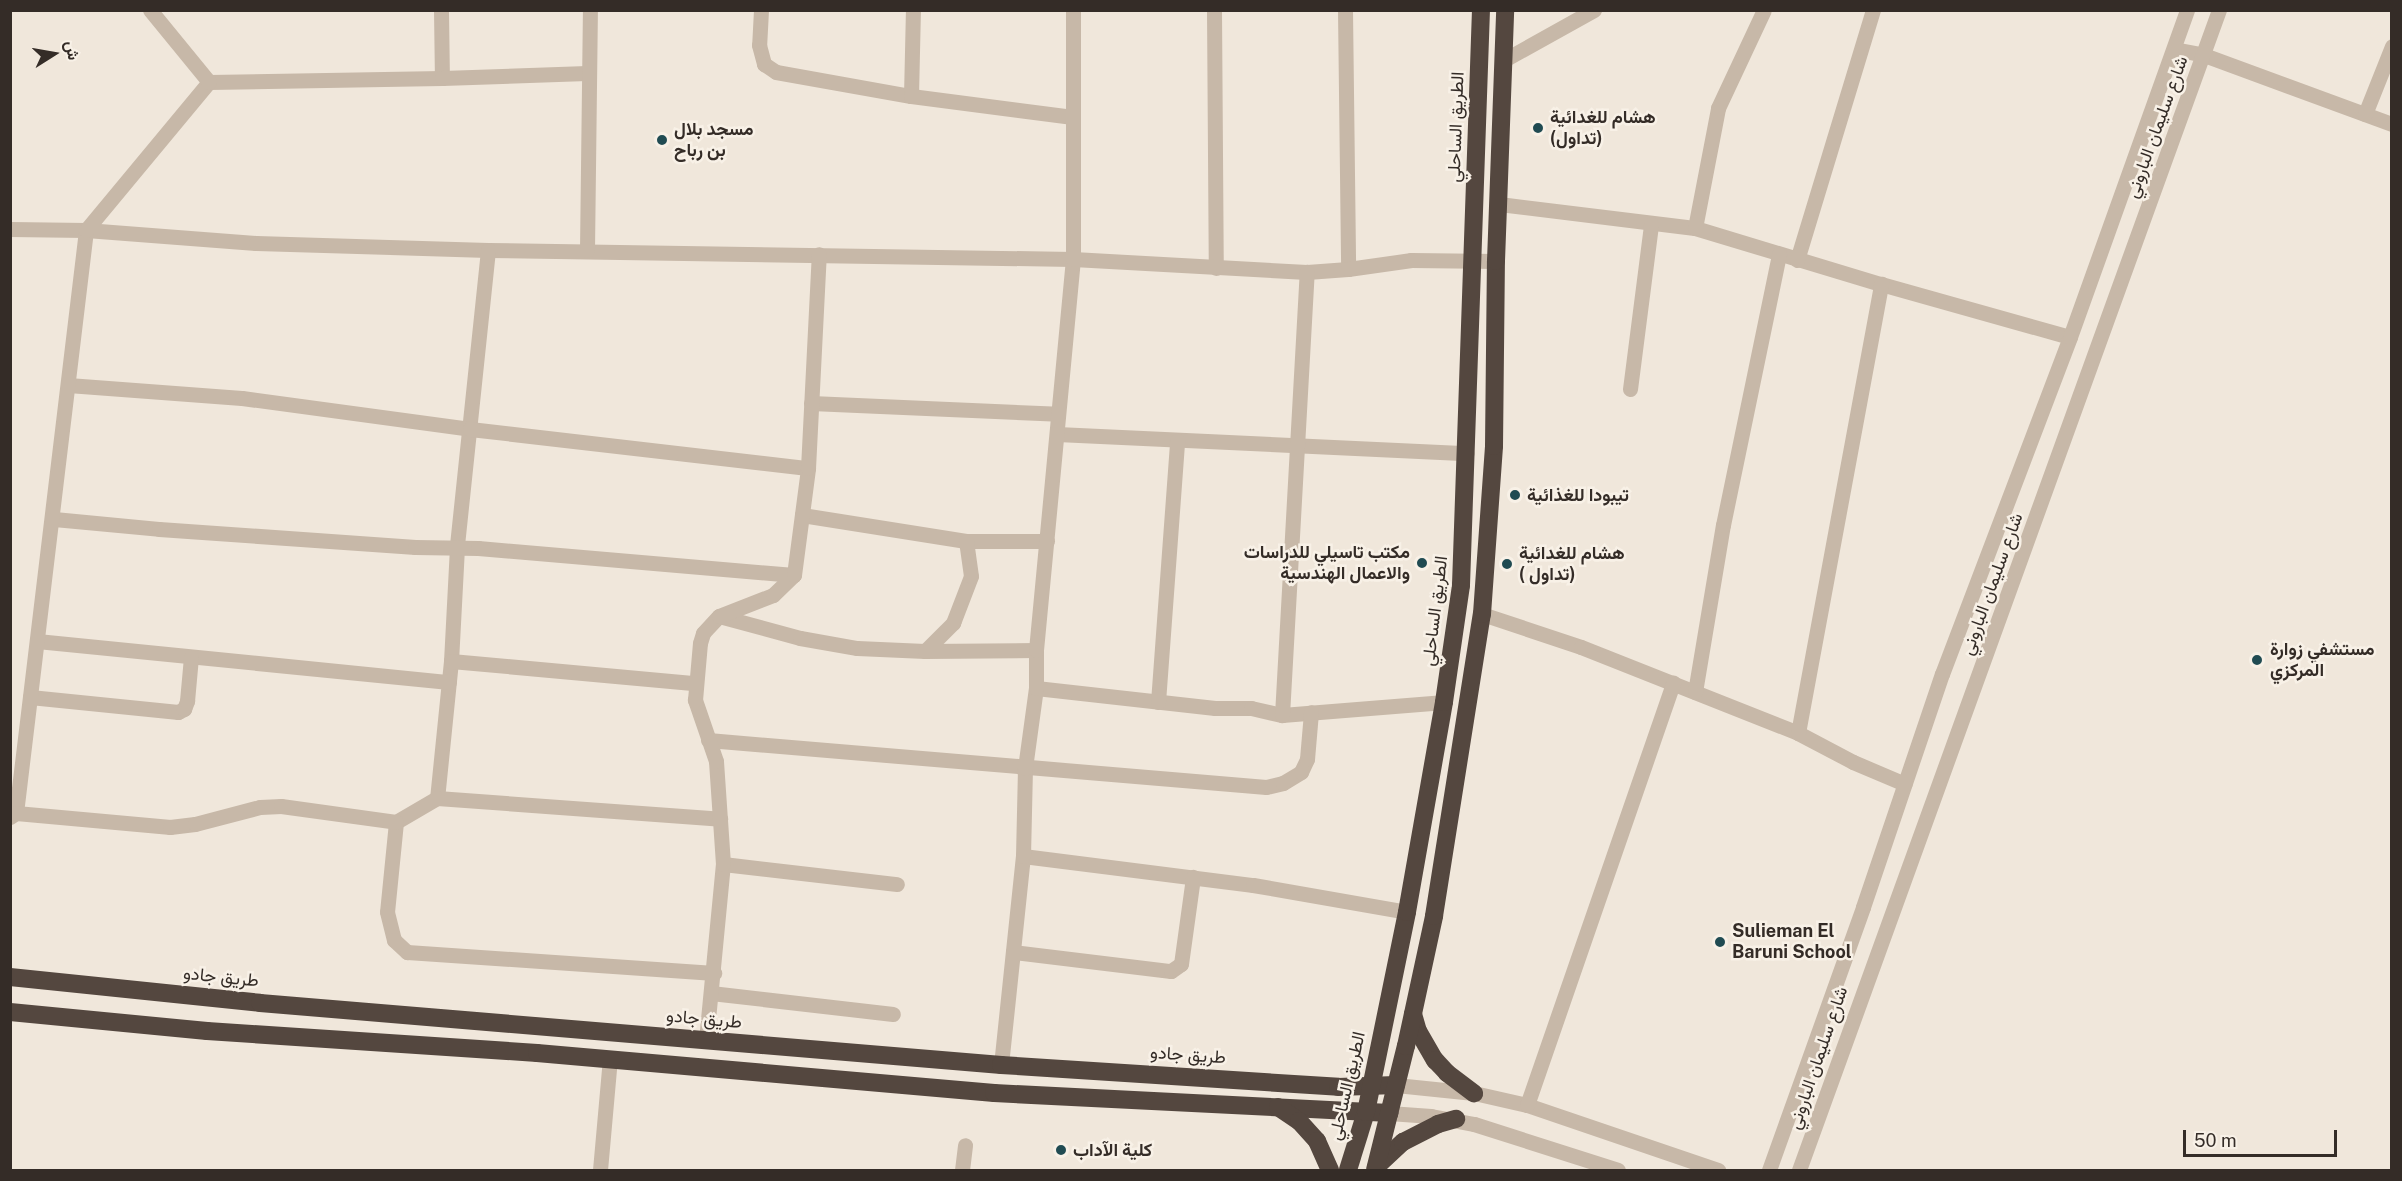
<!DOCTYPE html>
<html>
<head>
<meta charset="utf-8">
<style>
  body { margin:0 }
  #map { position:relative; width:2402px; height:1181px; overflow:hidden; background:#f0e7db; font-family:"Public Sans",Vazirmatn,sans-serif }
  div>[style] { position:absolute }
  .minor>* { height:15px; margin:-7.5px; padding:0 7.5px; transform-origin:7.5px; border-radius:7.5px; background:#c7b8a8 }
  .highway>* { height:18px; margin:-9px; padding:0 9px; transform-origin:9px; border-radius:9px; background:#54473f }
  .dots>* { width:16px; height:16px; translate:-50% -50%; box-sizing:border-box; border:3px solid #f8f1e7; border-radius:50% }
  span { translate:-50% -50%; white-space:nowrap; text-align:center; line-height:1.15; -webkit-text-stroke:5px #f8f1e7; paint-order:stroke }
  .poi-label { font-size:18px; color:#342c27; font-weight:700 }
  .left { translate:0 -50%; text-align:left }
  .right { translate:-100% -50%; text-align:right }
  .street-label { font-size:18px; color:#342c27 }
  .frame { position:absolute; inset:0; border:12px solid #342c27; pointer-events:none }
  .north { position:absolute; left:24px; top:24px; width:60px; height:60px; -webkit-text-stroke:4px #f8f1e7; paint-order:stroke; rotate:79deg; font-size:16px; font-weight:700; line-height:24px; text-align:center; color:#342c27 }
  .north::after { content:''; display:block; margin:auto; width:21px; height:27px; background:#342c27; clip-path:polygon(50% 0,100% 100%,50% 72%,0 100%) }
  .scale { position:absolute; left:2183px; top:1130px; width:154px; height:27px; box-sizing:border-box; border:3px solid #342c27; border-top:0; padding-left:8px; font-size:18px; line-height:21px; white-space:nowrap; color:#342c27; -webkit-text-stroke:4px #f8f1e7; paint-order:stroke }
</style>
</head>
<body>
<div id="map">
  <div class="minor">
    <div style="left:441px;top:10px;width:68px;rotate:89.2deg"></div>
    <div style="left:761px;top:10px;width:35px;rotate:93deg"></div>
    <div style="left:759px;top:45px;width:20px;rotate:75deg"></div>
    <div style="left:764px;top:64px;width:14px;rotate:34deg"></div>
    <div style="left:776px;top:72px;width:137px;rotate:10.1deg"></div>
    <div style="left:911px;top:96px;width:86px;rotate:-88.7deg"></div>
    <div style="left:1214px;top:10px;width:258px;rotate:89.6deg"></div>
    <div style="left:1345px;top:10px;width:259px;rotate:89.3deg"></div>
    <div style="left:2174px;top:49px;width:31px;rotate:11deg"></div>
    <div style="left:2204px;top:55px;width:200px;rotate:20.2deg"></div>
    <div style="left:1504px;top:60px;width:103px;rotate:-29.1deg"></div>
    <div style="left:209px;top:82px;width:233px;rotate:-1deg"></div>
    <div style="left:442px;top:78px;width:145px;rotate:-2deg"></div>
    <div style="left:911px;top:96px;width:163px;rotate:7.4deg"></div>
    <div style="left:2365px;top:114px;width:73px;rotate:-68.3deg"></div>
    <div style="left:1499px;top:204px;width:197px;rotate:7deg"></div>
    <div style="left:1695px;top:228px;width:194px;rotate:16.8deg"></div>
    <div style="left:1881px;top:284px;width:196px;rotate:15.7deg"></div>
    <div style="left:1695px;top:228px;width:122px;rotate:-79.1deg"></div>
    <div style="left:1718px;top:108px;width:108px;rotate:-64.9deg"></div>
    <div style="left:10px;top:229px;width:76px;rotate:0.8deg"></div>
    <div style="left:86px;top:230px;width:170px;rotate:4.4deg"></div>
    <div style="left:256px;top:243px;width:232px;rotate:1.7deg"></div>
    <div style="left:488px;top:250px;width:585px;rotate:0.88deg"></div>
    <div style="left:1073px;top:259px;width:234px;rotate:3.2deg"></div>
    <div style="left:1307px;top:272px;width:41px;rotate:-4.2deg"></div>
    <div style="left:1348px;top:269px;width:64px;rotate:-8.1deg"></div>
    <div style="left:1411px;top:260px;width:85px;rotate:0.7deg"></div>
    <div style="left:488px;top:250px;width:299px;rotate:96deg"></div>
    <div style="left:457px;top:547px;width:114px;rotate:93deg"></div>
    <div style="left:451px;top:661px;width:138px;rotate:95.8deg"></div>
    <div style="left:437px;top:798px;width:284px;rotate:4.2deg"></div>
    <div style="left:587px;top:250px;width:240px;rotate:-89.3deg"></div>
    <div style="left:1797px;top:260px;width:261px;rotate:-73.1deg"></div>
    <div style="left:68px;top:385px;width:174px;rotate:4.3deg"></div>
    <div style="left:242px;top:398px;width:230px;rotate:7.7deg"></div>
    <div style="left:470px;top:429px;width:340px;rotate:6.6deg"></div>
    <div style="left:1630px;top:389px;width:166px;rotate:-82.7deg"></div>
    <div style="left:811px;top:403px;width:247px;rotate:2.5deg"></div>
    <div style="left:1057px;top:434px;width:410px;rotate:2.7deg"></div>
    <div style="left:802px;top:515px;width:166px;rotate:9deg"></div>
    <div style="left:966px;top:541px;width:81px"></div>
    <div style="left:54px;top:519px;width:105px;rotate:5.4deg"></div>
    <div style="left:159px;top:529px;width:257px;rotate:4deg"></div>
    <div style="left:415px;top:547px;width:63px;rotate:0.9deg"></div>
    <div style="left:478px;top:548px;width:317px;rotate:4.9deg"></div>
    <div style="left:1482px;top:614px;width:104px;rotate:18.4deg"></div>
    <div style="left:1581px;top:647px;width:233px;rotate:21.6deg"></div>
    <div style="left:1798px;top:733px;width:62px;rotate:27.8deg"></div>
    <div style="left:1853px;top:762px;width:56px;rotate:22.9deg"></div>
    <div style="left:719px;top:616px;width:84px;rotate:15.2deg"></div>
    <div style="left:800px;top:638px;width:58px;rotate:10deg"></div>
    <div style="left:857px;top:648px;width:68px;rotate:2.5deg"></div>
    <div style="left:925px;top:651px;width:111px;rotate:-0.5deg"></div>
    <div style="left:37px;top:641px;width:414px;rotate:5.7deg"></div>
    <div style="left:925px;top:651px;width:40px;rotate:-45deg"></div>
    <div style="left:953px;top:623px;width:50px;rotate:-69deg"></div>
    <div style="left:971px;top:576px;width:35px;rotate:-98deg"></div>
    <div style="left:451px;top:661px;width:245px;rotate:5.2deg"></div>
    <div style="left:1036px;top:688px;width:180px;rotate:6.4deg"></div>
    <div style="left:1215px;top:708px;width:36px"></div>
    <div style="left:1251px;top:708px;width:32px;rotate:13deg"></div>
    <div style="left:1282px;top:715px;width:163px;rotate:-4.6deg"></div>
    <div style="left:1695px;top:692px;width:169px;rotate:-80.5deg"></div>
    <div style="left:1723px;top:525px;width:277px;rotate:-78.3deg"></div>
    <div style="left:30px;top:697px;width:149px;rotate:5.8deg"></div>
    <div style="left:178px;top:712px;width:7px;rotate:-27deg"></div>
    <div style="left:184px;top:709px;width:9px;rotate:-69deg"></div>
    <div style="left:187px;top:701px;width:44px;rotate:-84.8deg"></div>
    <div style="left:1158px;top:702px;width:262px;rotate:-85.8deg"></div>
    <div style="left:1282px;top:715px;width:444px;rotate:-86.8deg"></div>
    <div style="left:1798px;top:733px;width:457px;rotate:-79.5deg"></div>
    <div style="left:708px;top:740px;width:560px;rotate:4.81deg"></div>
    <div style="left:1266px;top:787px;width:17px;rotate:-13deg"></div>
    <div style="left:1283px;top:783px;width:21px;rotate:-31deg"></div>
    <div style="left:1301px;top:772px;width:14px;rotate:-65deg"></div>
    <div style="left:1307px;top:759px;width:47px;rotate:-85.1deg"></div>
    <div style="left:437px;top:798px;width:48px;rotate:149.7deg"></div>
    <div style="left:396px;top:822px;width:90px;rotate:95.7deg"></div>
    <div style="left:387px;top:912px;width:29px;rotate:76deg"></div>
    <div style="left:394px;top:940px;width:18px;rotate:43deg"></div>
    <div style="left:407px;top:952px;width:308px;rotate:3.9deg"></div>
    <div style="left:16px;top:813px;width:587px;rotate:-83.15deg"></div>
    <div style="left:86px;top:230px;width:192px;rotate:-50.3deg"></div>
    <div style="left:209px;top:82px;width:93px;rotate:-129.3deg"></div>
    <div style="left:10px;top:817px;width:7px;rotate:-34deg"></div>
    <div style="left:16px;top:813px;width:155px;rotate:5.2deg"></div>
    <div style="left:170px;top:827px;width:25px;rotate:-7deg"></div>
    <div style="left:195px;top:824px;width:67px;rotate:-14.7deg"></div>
    <div style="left:260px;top:807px;width:21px;rotate:-3deg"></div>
    <div style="left:281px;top:806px;width:116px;rotate:7.9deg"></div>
    <div style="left:1023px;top:856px;width:232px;rotate:7.2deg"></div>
    <div style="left:1253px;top:885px;width:156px;rotate:9.9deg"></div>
    <div style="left:723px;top:864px;width:175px;rotate:6.6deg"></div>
    <div style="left:1013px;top:952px;width:159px;rotate:6.9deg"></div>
    <div style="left:1171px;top:971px;width:12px;rotate:-35deg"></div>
    <div style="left:1181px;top:964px;width:88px;rotate:-82.1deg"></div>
    <div style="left:711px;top:993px;width:183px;rotate:6.6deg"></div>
    <div style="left:706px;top:1040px;width:177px;rotate:-84.5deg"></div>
    <div style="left:723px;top:864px;width:103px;rotate:-93.9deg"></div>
    <div style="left:716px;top:761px;width:65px;rotate:-109deg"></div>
    <div style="left:695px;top:700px;width:57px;rotate:-85deg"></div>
    <div style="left:700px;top:643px;width:10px;rotate:-73deg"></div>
    <div style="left:703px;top:633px;width:23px;rotate:-47deg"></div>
    <div style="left:719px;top:616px;width:58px;rotate:-21.3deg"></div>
    <div style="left:773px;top:595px;width:29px;rotate:-44deg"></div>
    <div style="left:794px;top:575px;width:108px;rotate:-82.5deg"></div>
    <div style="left:808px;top:468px;width:214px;rotate:-87.1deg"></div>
    <div style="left:1001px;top:1065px;width:210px;rotate:-84deg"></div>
    <div style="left:1023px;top:856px;width:88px;rotate:-88.7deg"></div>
    <div style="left:1025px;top:768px;width:81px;rotate:-82.2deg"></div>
    <div style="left:1036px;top:688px;width:38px;rotate:-90deg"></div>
    <div style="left:1036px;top:650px;width:393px;rotate:-84.6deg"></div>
    <div style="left:1073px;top:259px;width:249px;rotate:-90deg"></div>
    <div style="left:1396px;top:1085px;width:78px;rotate:5.9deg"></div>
    <div style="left:1474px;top:1093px;width:54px;rotate:12.8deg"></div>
    <div style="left:1527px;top:1105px;width:202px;rotate:18.8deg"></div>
    <div style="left:1527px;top:1105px;width:447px;rotate:-70.9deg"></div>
    <div style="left:1389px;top:1113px;width:42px;rotate:4.1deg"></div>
    <div style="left:1431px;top:1116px;width:44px;rotate:10.5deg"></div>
    <div style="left:1474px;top:1124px;width:151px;rotate:17.7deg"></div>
    <div style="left:600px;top:1170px;width:111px;rotate:-84.9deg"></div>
    <div style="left:962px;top:1170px;width:25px;rotate:-83deg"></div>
    <div style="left:1769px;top:1170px;width:279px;rotate:-70.3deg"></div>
    <div style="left:1863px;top:907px;width:246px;rotate:-71.3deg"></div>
    <div style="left:1942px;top:674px;width:360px;rotate:-69.2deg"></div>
    <div style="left:2070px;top:337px;width:347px;rotate:-70.3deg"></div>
    <div style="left:1799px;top:1170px;width:1234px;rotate:-70.1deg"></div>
  </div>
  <div class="highway">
    <div style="left:10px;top:977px;width:251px;rotate:5.9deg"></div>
    <div style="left:260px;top:1003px;width:744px;rotate:4.78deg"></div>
    <div style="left:1001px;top:1065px;width:338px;rotate:3.7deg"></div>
    <div style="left:1338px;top:1087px;width:58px;rotate:-2deg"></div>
    <div style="left:10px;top:1012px;width:198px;rotate:5.5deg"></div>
    <div style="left:207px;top:1031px;width:331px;rotate:3.8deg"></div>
    <div style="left:537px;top:1053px;width:459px;rotate:5deg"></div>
    <div style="left:994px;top:1093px;width:396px;rotate:2.9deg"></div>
    <div style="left:1413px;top:1014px;width:18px;rotate:74deg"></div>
    <div style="left:1418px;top:1031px;width:34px;rotate:60deg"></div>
    <div style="left:1435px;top:1060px;width:18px;rotate:47deg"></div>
    <div style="left:1447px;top:1073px;width:34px;rotate:37deg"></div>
    <div style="left:1278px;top:1107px;width:25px;rotate:34deg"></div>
    <div style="left:1299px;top:1121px;width:27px;rotate:48deg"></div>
    <div style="left:1317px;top:1141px;width:32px;rotate:66deg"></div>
    <div style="left:1376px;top:1167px;width:37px;rotate:-43deg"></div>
    <div style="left:1403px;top:1142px;width:39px;rotate:-27deg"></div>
    <div style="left:1438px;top:1124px;width:19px;rotate:-16deg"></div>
    <div style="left:1348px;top:1170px;width:61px;rotate:-72.8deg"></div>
    <div style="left:1366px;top:1112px;width:204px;rotate:-78.4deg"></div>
    <div style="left:1407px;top:912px;width:213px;rotate:-80deg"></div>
    <div style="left:1444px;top:702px;width:118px;rotate:-81.7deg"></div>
    <div style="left:1461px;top:585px;width:575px;rotate:-88.01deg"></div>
    <div style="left:1375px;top:1170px;width:128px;rotate:-76deg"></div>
    <div style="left:1406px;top:1046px;width:133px;rotate:-77.8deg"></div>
    <div style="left:1434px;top:916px;width:306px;rotate:-81deg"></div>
    <div style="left:1482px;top:614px;width:168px;rotate:-85.9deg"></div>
    <div style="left:1494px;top:446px;width:185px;rotate:-89.4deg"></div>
    <div style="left:1496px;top:261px;width:251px;rotate:-87.9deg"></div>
  </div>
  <div class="dots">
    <div style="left:1538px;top:128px;background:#204b52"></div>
    <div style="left:662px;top:140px;background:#204b52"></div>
    <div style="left:1515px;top:495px;background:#204b52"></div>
    <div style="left:1422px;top:563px;background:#204b52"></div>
    <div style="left:1507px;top:564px;background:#204b52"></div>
    <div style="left:2257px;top:660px;background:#204b52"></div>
    <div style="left:1720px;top:942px;background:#204b52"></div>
    <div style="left:1061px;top:1150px;background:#204b52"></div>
  </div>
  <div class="poi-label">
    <span class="left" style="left:1550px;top:128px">هشام للغدائية<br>(تداول)</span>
    <span class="left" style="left:674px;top:140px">مسجد بلال<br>بن رباح</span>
    <span class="left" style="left:1527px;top:495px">تيبودا للغذائية</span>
    <span class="right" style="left:1410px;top:563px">مكتب تاسيلي للدراسات<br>والاعمال الهندسية</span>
    <span class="left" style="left:1519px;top:564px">هشام للغدائية<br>( تداول)</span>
    <span class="left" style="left:2270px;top:660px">مستشفي زوارة<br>المركزي</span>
    <span class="left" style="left:1732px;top:942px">Sulieman El<br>Baruni School</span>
    <span class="left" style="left:1073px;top:1150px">كلية الآداب</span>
  </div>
  <div class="street-label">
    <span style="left:1456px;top:127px;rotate:-88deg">الطريق الساحلي</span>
    <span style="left:2157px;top:127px;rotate:-70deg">شارع سليمان الباروني</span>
    <span style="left:1992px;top:584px;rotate:-70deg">شارع سليمان الباروني</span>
    <span style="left:1435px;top:611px;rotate:-83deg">الطريق الساحلي</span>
    <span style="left:221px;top:977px;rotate:6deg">طريق جادو</span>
    <span style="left:704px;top:1019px;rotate:5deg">طريق جادو</span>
    <span style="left:1188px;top:1055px;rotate:4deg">طريق جادو</span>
    <span style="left:1818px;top:1058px;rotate:-71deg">شارع سليمان الباروني</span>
    <span style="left:1347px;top:1086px;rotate:-77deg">الطريق الساحلي</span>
  </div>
  <div class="frame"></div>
  <div class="north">ش</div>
  <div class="scale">50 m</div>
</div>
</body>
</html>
